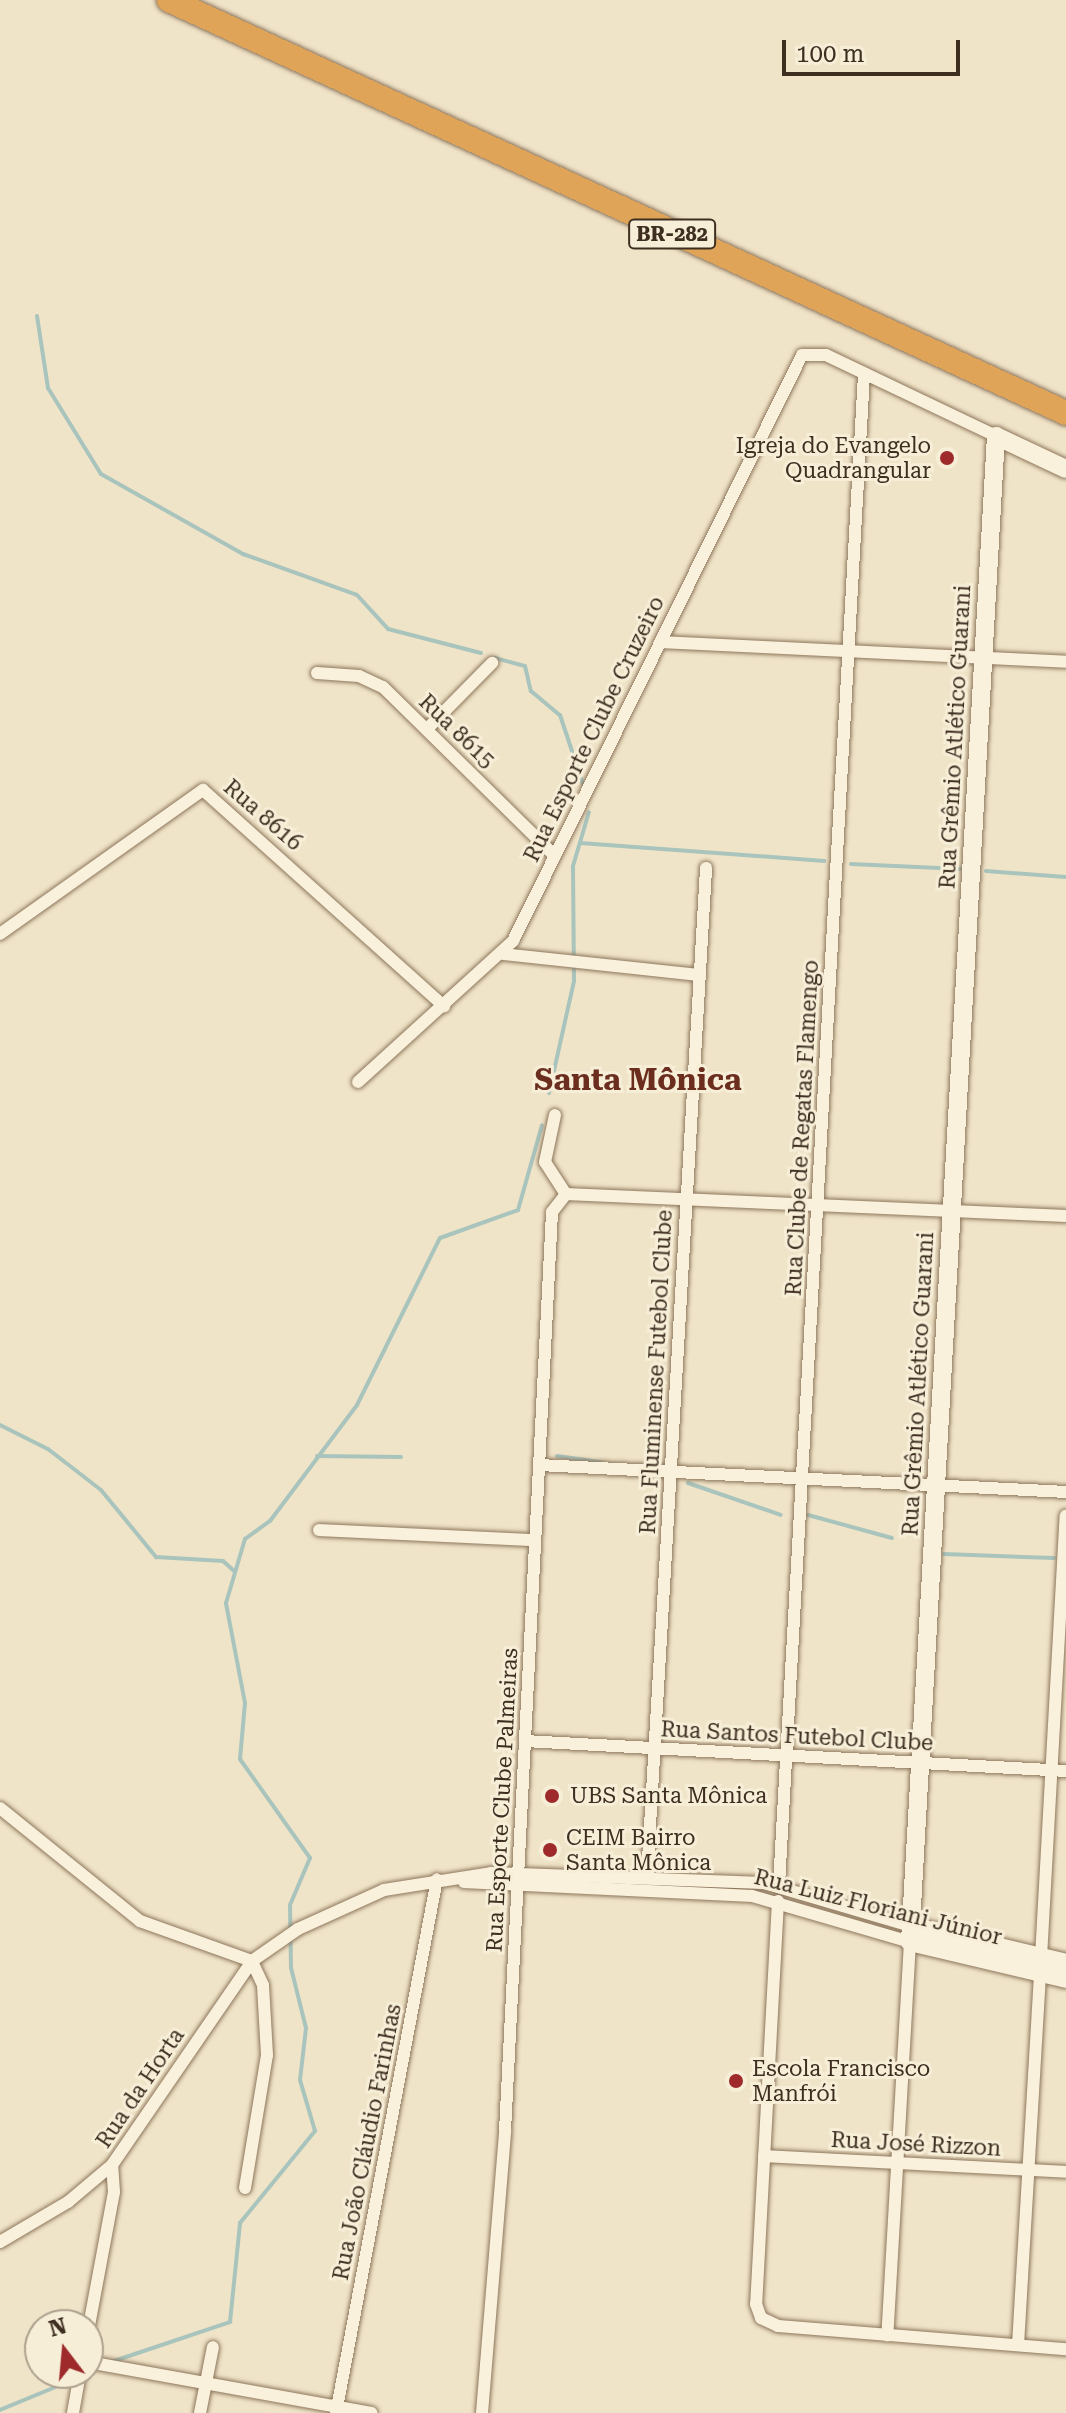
<!DOCTYPE html>
<html>
<head>
<meta charset="utf-8">
<style>
  body { margin:0 }
  #map { position:relative; width:1066px; height:2413px; overflow:hidden; background:#f0e4c8; font-family:"Roboto Serif",serif }
  div>[style] { position:absolute }
  .stream>* { height:4px; margin:-2px; padding:0 2px; transform-origin:2px; border-radius:2px; background:#a9c4bc }
  .roads { filter:drop-shadow(0 0 2px #8d765c) drop-shadow(0 0 2px #8d765c) }
  .street>* { height:12px; margin:-6px; padding:0 6px; transform-origin:6px; border-radius:6px; background:#faf1dc }
  .secondary>* { height:18px; margin:-9px; padding:0 9px; transform-origin:9px; border-radius:9px; background:#faf1dc }
  .highway>* { height:24px; margin:-12px; padding:0 12px; transform-origin:12px; border-radius:12px; background:#e0a458 }
  .dots>* { width:22px; height:22px; translate:-50% -50%; box-sizing:border-box; border:4px solid #f7eed8; border-radius:50% }
  span { translate:-50% -50%; white-space:nowrap; text-align:center; line-height:1.15; -webkit-text-stroke:6px #f7eed8; paint-order:stroke }
  .shield-label span { padding:2px 6px; background:#f7eed8; border:2px solid; border-radius:6px; -webkit-text-stroke-width:0 }
  .shield-label { font-size:20px; color:#3d2e20; font-weight:700 }
  .poi-label { font-size:22px; color:#3d2e20 }
  .right { translate:-100% -50%; text-align:right }
  .left { translate:0 -50%; text-align:left }
  .street-label { font-size:22px; color:#3d2e20 }
  .district-label { font-size:30px; color:#6b2e1e; font-weight:700 }
  .north { position:absolute; left:24px; top:2309px; width:80px; height:80px; box-sizing:border-box; background:#f7eed8; border:2px solid #ada18e; border-radius:50%; rotate:344deg; font-size:22px; font-weight:700; line-height:32px; text-align:center; color:#3d2e20 }
  .north::after { content:''; display:block; margin:auto; width:28px; height:36px; background:#9e2a2b; clip-path:polygon(50% 0,100% 100%,50% 72%,0 100%) }
  .scale { position:absolute; left:782px; top:40px; width:178px; height:36px; box-sizing:border-box; border:4px solid #3d2e20; border-top:0; padding-left:10px; font-size:24px; line-height:28px; white-space:nowrap; color:#3d2e20; -webkit-text-stroke:6px #f7eed8; paint-order:stroke }
</style>
</head>
<body>
<div id="map">
  <div class="stream">
    <div style="left:37px;top:316px;width:73px;rotate:81.3deg"></div>
    <div style="left:48px;top:388px;width:101px;rotate:58.4deg"></div>
    <div style="left:101px;top:474px;width:163px;rotate:29.4deg"></div>
    <div style="left:243px;top:554px;width:121px;rotate:19.8deg"></div>
    <div style="left:357px;top:595px;width:46px;rotate:47.6deg"></div>
    <div style="left:388px;top:629px;width:96px;rotate:14.5deg"></div>
    <div style="left:495px;top:658px;width:31px;rotate:15deg"></div>
    <div style="left:525px;top:666px;width:26px;rotate:77deg"></div>
    <div style="left:531px;top:691px;width:38px;rotate:40deg"></div>
    <div style="left:560px;top:715px;width:73px;rotate:71.6deg"></div>
    <div style="left:580px;top:843px;width:245px;rotate:4.2deg"></div>
    <div style="left:851px;top:864px;width:110px;rotate:2.6deg"></div>
    <div style="left:986px;top:871px;width:80px;rotate:4.3deg"></div>
    <div style="left:549px;top:1093px;width:115px;rotate:-77.4deg"></div>
    <div style="left:574px;top:981px;width:115px;rotate:-90.5deg"></div>
    <div style="left:573px;top:866px;width:56px;rotate:-73.5deg"></div>
    <div style="left:0;top:1425px;width:54px;rotate:26.6deg"></div>
    <div style="left:48px;top:1449px;width:67px;rotate:37.7deg"></div>
    <div style="left:101px;top:1490px;width:87px;rotate:50.6deg"></div>
    <div style="left:156px;top:1557px;width:67px;rotate:3.4deg"></div>
    <div style="left:223px;top:1561px;width:15px;rotate:42deg"></div>
    <div style="left:317px;top:1456px;width:84px;rotate:0.7deg"></div>
    <div style="left:557px;top:1456px;width:44px;rotate:7.8deg"></div>
    <div style="left:688px;top:1483px;width:98px;rotate:19deg"></div>
    <div style="left:808px;top:1515px;width:87px;rotate:15.3deg"></div>
    <div style="left:944px;top:1554px;width:110px;rotate:2.1deg"></div>
    <div style="left:111px;top:2362px;width:126px;rotate:-18.6deg"></div>
    <div style="left:230px;top:2322px;width:100px;rotate:-84.2deg"></div>
    <div style="left:240px;top:2223px;width:119px;rotate:-50.8deg"></div>
    <div style="left:315px;top:2131px;width:53px;rotate:-106.4deg"></div>
    <div style="left:300px;top:2080px;width:52px;rotate:-83.4deg"></div>
    <div style="left:306px;top:2028px;width:62px;rotate:-104deg"></div>
    <div style="left:291px;top:1968px;width:63px;rotate:-90.9deg"></div>
    <div style="left:290px;top:1905px;width:51px;rotate:-66.9deg"></div>
    <div style="left:310px;top:1858px;width:121px;rotate:-125.3deg"></div>
    <div style="left:240px;top:1759px;width:56px;rotate:-84.9deg"></div>
    <div style="left:245px;top:1703px;width:102px;rotate:-100.8deg"></div>
    <div style="left:226px;top:1603px;width:67px;rotate:-73.5deg"></div>
    <div style="left:245px;top:1539px;width:31px;rotate:-36deg"></div>
    <div style="left:270px;top:1521px;width:145px;rotate:-53.1deg"></div>
    <div style="left:357px;top:1405px;width:186px;rotate:-63.6deg"></div>
    <div style="left:440px;top:1238px;width:83px;rotate:-19.7deg"></div>
    <div style="left:518px;top:1210px;width:88px;rotate:-74.2deg"></div>
    <div style="left:88px;top:2373px;width:12px;rotate:-24deg"></div>
    <div style="left:0;top:2410px;width:81px;rotate:-22.5deg"></div>
  </div>
  <div class="roads">
    <div class="street">
      <div style="left:661px;top:642px;width:405px;rotate:2.8deg"></div>
      <div style="left:317px;top:673px;width:42px;rotate:4.1deg"></div>
      <div style="left:359px;top:676px;width:26px;rotate:25deg"></div>
      <div style="left:383px;top:687px;width:237px;rotate:44.5deg"></div>
      <div style="left:427px;top:729px;width:93px;rotate:-45.4deg"></div>
      <div style="left:0;top:934px;width:249px;rotate:-35.4deg"></div>
      <div style="left:203px;top:790px;width:324px;rotate:41.9deg"></div>
      <div style="left:503px;top:954px;width:198px;rotate:6.1deg"></div>
      <div style="left:358px;top:1082px;width:210px;rotate:-42.3deg"></div>
      <div style="left:513px;top:941px;width:653px;rotate:-63.75deg"></div>
      <div style="left:802px;top:355px;width:24px"></div>
      <div style="left:826px;top:355px;width:188px;rotate:25.5deg"></div>
      <div style="left:555px;top:1115px;width:48px;rotate:102deg"></div>
      <div style="left:545px;top:1162px;width:38px;rotate:57deg"></div>
      <div style="left:566px;top:1194px;width:500px;rotate:2.52deg"></div>
      <div style="left:539px;top:1465px;width:528px;rotate:2.93deg"></div>
      <div style="left:319px;top:1530px;width:216px;rotate:2.7deg"></div>
      <div style="left:525px;top:1741px;width:542px;rotate:3.17deg"></div>
      <div style="left:0;top:1808px;width:180px;rotate:38.9deg"></div>
      <div style="left:140px;top:1921px;width:119px;rotate:19.7deg"></div>
      <div style="left:647px;top:1877px;width:1011px;rotate:-86.65deg"></div>
      <div style="left:464px;top:1882px;width:288px;rotate:2.8deg"></div>
      <div style="left:752px;top:1896px;width:165px;rotate:16.2deg"></div>
      <div style="left:910px;top:1942px;width:394px;rotate:93.3deg"></div>
      <div style="left:779px;top:1885px;width:1514px;rotate:-86.78deg"></div>
      <div style="left:778px;top:1901px;width:404px;rotate:93.1deg"></div>
      <div style="left:756px;top:2304px;width:15px;rotate:70deg"></div>
      <div style="left:761px;top:2318px;width:19px;rotate:25deg"></div>
      <div style="left:778px;top:2326px;width:289px;rotate:4.6deg"></div>
      <div style="left:1041px;top:1957px;width:442px;rotate:-86.8deg"></div>
      <div style="left:764px;top:2156px;width:302px;rotate:3deg"></div>
      <div style="left:245px;top:2188px;width:135px;rotate:-80.6deg"></div>
      <div style="left:267px;top:2055px;width:70px;rotate:-93.3deg"></div>
      <div style="left:263px;top:1985px;width:26px;rotate:-115deg"></div>
      <div style="left:0;top:2242px;width:79px;rotate:-30.5deg"></div>
      <div style="left:68px;top:2202px;width:57px;rotate:-40.1deg"></div>
      <div style="left:112px;top:2165px;width:247px;rotate:-55.5deg"></div>
      <div style="left:252px;top:1961px;width:56px;rotate:-34.8deg"></div>
      <div style="left:298px;top:1929px;width:94px;rotate:-24.4deg"></div>
      <div style="left:384px;top:1890px;width:108px;rotate:-9deg"></div>
      <div style="left:491px;top:1873px;width:273px;rotate:2.1deg"></div>
      <div style="left:764px;top:1883px;width:153px;rotate:16.3deg"></div>
      <div style="left:88px;top:2331px;width:141px;rotate:-79.4deg"></div>
      <div style="left:114px;top:2192px;width:27px;rotate:-94deg"></div>
      <div style="left:1018px;top:2345px;width:373px;rotate:-86.6deg"></div>
      <div style="left:88px;top:2362px;width:288px;rotate:10.2deg"></div>
      <div style="left:73px;top:2413px;width:41px;rotate:-80.1deg"></div>
      <div style="left:200px;top:2413px;width:67px;rotate:-78.9deg"></div>
      <div style="left:336px;top:2413px;width:543px;rotate:-79.29deg"></div>
      <div style="left:482px;top:2413px;width:283px;rotate:-85.3deg"></div>
      <div style="left:505px;top:2131px;width:920px;rotate:-87.07deg"></div>
      <div style="left:552px;top:1212px;width:23px;rotate:-52deg"></div>
    </div>
    <div class="secondary">
      <div style="left:1066px;top:469px;width:77px;rotate:-154.8deg"></div>
      <div style="left:996px;top:436px;width:1508px;rotate:93.27deg"></div>
      <div style="left:910px;top:1942px;width:160px;rotate:13.3deg"></div>
      <div style="left:911px;top:1926px;width:159px;rotate:13.4deg"></div>
    </div>
    <div class="highway">
      <div style="left:169px;top:0;width:988px;rotate:24.72deg"></div>
    </div>
  </div>
  <div class="dots">
    <div style="left:947px;top:458px;background:#9e2a2b"></div>
    <div style="left:552px;top:1796px;background:#9e2a2b"></div>
    <div style="left:550px;top:1850px;background:#9e2a2b"></div>
    <div style="left:736px;top:2081px;background:#9e2a2b"></div>
  </div>
  <div class="shield-label">
    <span style="left:672px;top:234px">BR-282</span>
  </div>
  <div class="poi-label">
    <span class="right" style="left:931px;top:458px">Igreja do Evangelo<br>Quadrangular</span>
    <span class="left" style="left:570px;top:1796px">UBS Santa Mônica</span>
    <span class="left" style="left:566px;top:1850px">CEIM Bairro<br>Santa Mônica</span>
    <span class="left" style="left:752px;top:2081px">Escola Francisco<br>Manfrói</span>
  </div>
  <div class="street-label">
    <span style="left:594px;top:729px;rotate:-64deg">Rua Esporte Clube Cruzeiro</span>
    <span style="left:457px;top:731px;rotate:44deg">Rua 8615</span>
    <span style="left:955px;top:737px;rotate:-87deg">Rua Grêmio Atlético Guarani</span>
    <span style="left:263px;top:815px;rotate:41deg">Rua 8616</span>
    <span style="left:802px;top:1128px;rotate:-87deg">Rua Clube de Regatas Flamengo</span>
    <span style="left:656px;top:1372px;rotate:-87deg">Rua Fluminense Futebol Clube</span>
    <span style="left:918px;top:1384px;rotate:-87deg">Rua Grêmio Atlético Guarani</span>
    <span style="left:797px;top:1736px;rotate:3deg">Rua Santos Futebol Clube</span>
    <span style="left:502px;top:1800px;rotate:-87deg">Rua Esporte Clube Palmeiras</span>
    <span style="left:878px;top:1907px;rotate:14deg">Rua Luiz Floriani Júnior</span>
    <span style="left:140px;top:2088px;rotate:-56deg">Rua da Horta</span>
    <span style="left:367px;top:2142px;rotate:-79deg">Rua João Cláudio Farinhas</span>
    <span style="left:916px;top:2144px;rotate:3deg">Rua José Rizzon</span>
  </div>
  <div class="district-label">
    <span style="left:638px;top:1080px">Santa Mônica</span>
  </div>
  <div class="north">N</div>
  <div class="scale">100 m</div>
</div>
</body>
</html>
